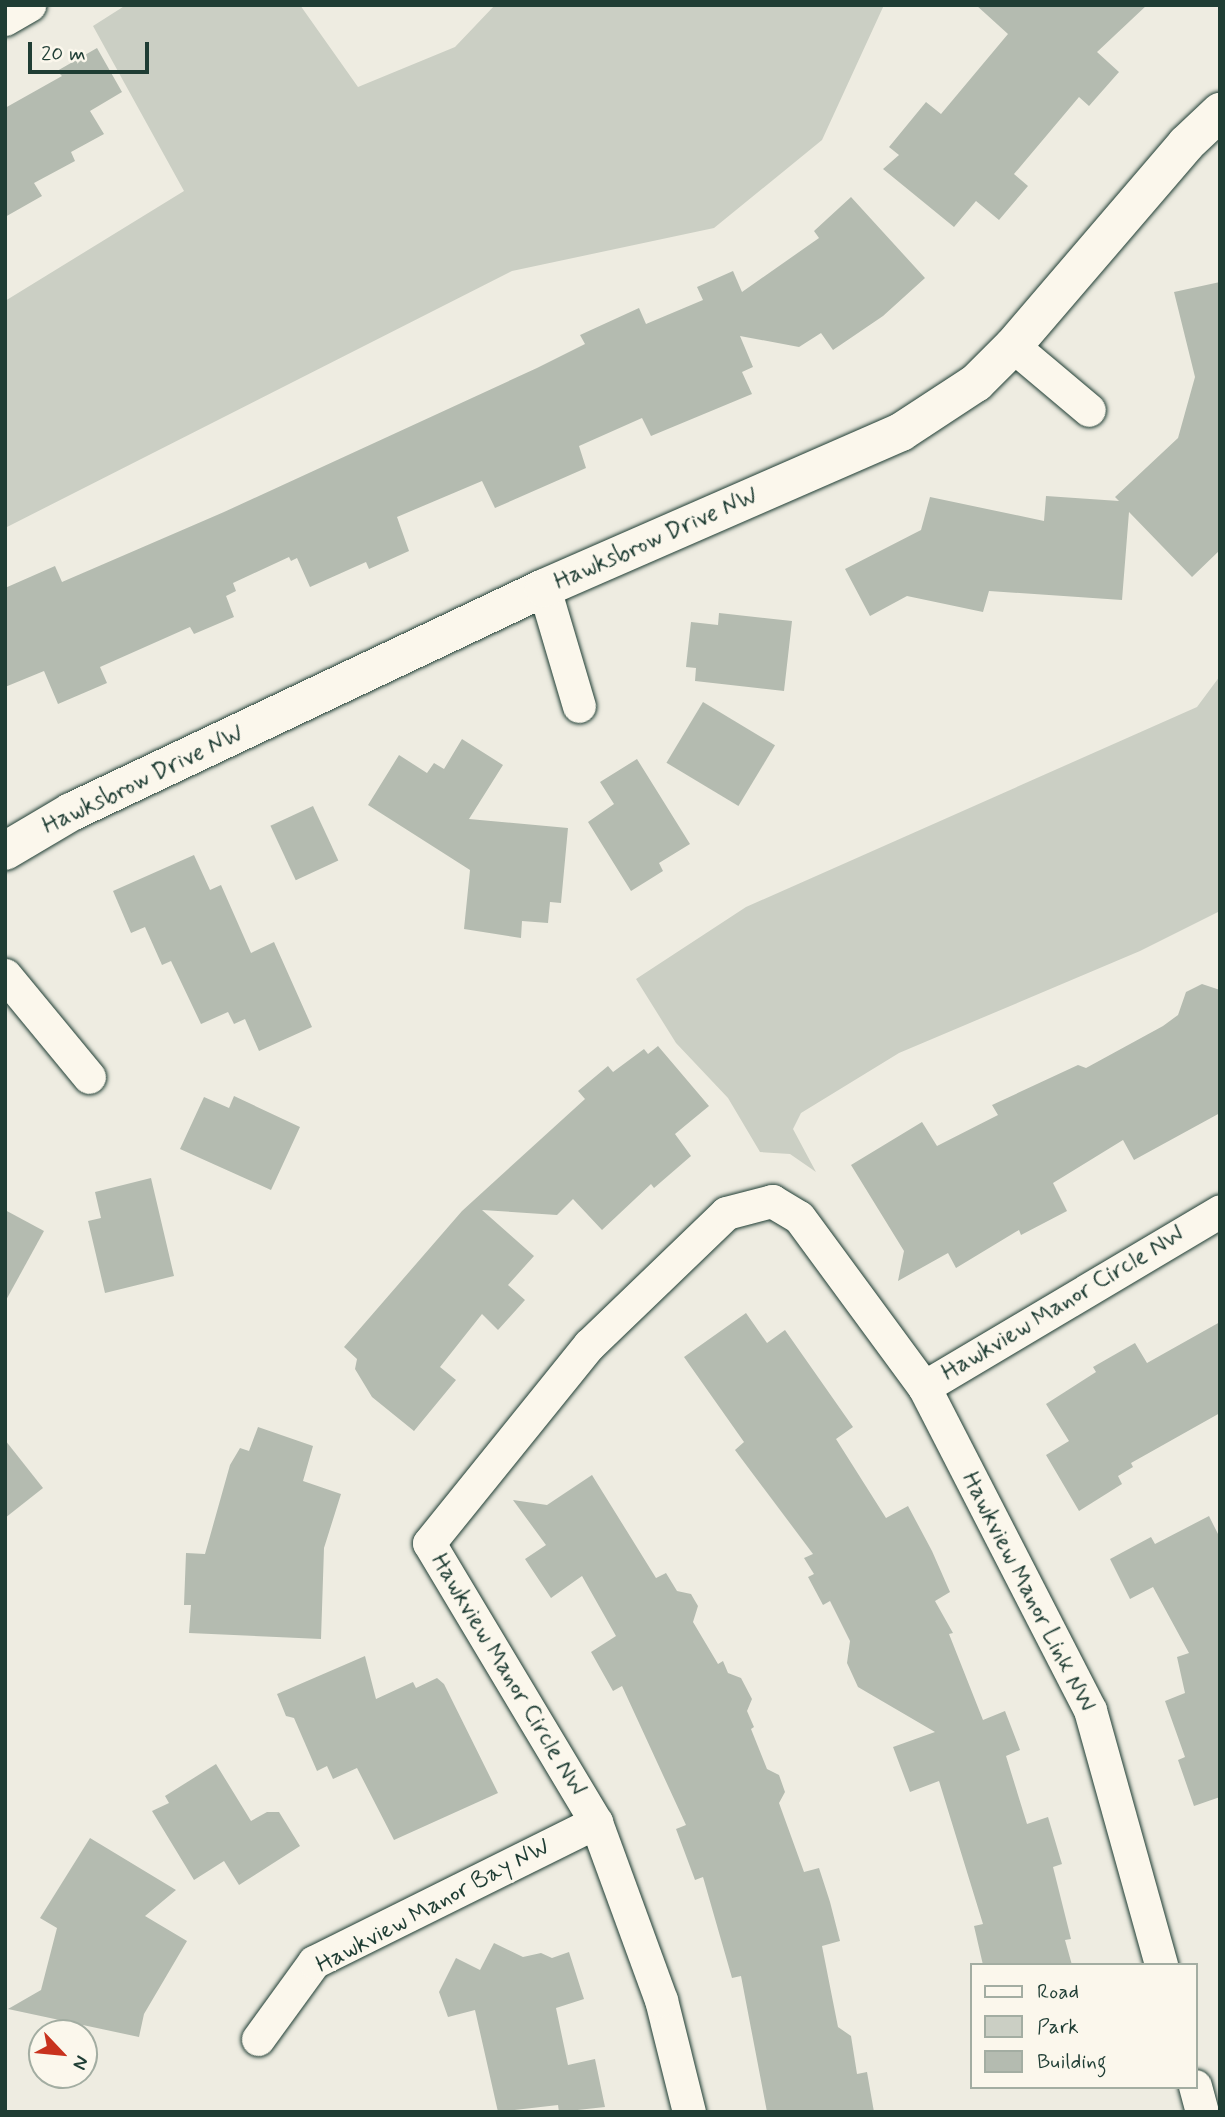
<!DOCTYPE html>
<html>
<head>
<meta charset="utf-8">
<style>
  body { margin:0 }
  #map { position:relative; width:1225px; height:2117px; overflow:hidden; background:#eeece1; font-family:Mynerve,sans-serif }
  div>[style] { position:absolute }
  .green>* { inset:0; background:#cbcfc4 }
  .building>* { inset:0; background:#b4bbb0; transform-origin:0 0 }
  .roads { filter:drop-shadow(0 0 2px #1f3d34) drop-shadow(0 0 2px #1f3d34) }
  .street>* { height:33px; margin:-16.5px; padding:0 16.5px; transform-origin:16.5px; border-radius:16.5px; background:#fbf7ec }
  .secondary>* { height:38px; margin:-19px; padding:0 19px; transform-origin:19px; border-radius:19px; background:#fbf7ec }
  span { translate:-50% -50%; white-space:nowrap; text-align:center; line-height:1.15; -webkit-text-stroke:6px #fbf7ec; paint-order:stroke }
  .street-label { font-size:24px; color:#1f3d34 }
  .frame { position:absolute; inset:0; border:7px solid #1f3d34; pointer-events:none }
  .legend { position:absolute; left:970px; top:1963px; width:228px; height:126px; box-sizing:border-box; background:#fbf7ec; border:2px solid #a3ada2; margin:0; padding:9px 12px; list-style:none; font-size:21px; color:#1f3d34 }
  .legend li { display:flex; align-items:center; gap:14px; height:35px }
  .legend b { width:35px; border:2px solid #a3ada2 }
  .north { position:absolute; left:28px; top:2019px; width:70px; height:70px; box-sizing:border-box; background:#fbf7ec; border:2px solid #a3ada2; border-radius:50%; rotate:116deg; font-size:19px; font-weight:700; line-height:28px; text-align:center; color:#1f3d34 }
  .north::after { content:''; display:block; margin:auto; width:24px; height:32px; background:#c8321e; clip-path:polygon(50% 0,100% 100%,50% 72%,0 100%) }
  .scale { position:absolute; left:28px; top:42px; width:121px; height:32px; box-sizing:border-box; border:4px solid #1f3d34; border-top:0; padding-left:9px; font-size:21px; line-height:24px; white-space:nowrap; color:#1f3d34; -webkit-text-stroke:5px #fbf7ec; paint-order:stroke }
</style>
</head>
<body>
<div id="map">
  <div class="green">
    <div style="clip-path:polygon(126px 5px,300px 5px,358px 87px,455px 47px,495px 5px,884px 5px,822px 140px,714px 228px,512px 271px,5px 528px,5px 301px,184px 191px,93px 26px)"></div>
    <div style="clip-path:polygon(1220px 676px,1220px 911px,1140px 951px,899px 1053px,801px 1113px,793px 1129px,816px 1172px,790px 1154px,760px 1152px,728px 1098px,676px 1043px,636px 979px,746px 907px,1197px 707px)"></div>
  </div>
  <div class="building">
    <div style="clip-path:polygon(976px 5px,1147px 5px,1097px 52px,1119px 72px,1089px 106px,1079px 97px,1014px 174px,1028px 186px,999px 220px,976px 201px,954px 227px,883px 169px,899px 155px,889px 147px,926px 102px,941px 114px,1008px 34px)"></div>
    <div style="clip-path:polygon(97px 48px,122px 92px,90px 111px,104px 134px,71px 152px,75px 161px,34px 183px,42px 196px,5px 217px,5px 108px,62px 76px,57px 71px)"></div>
    <div style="clip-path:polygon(851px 197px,925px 278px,883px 316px,833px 350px,821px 333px,799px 347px,740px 336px,753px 367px,742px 372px,752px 394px,651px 436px,642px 418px,579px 446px,586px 468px,495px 508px,482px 481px,397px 517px,409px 551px,369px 569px,366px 562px,310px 587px,297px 558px,291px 561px,289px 557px,233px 583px,236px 591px,226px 596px,234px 617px,194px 634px,190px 627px,100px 667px,107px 683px,58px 704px,44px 671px,5px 687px,5px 588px,55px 566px,62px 582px,224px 512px,537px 368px,585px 344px,580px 335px,639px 308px,646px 324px,703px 300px,697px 287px,733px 271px,742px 292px,819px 238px,814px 231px)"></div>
    <div style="clip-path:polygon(1220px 282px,1220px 550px,1192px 577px,1129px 512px,1122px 600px,989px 591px,983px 612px,907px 596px,870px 616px,845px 569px,921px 530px,930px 497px,1044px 521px,1046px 496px,1119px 501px,1115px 497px,1178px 438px,1195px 377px,1174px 292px)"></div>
    <div style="clip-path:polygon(719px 613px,792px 621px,784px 691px,695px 681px,696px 668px,686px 667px,691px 622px,718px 625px)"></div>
    <div style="left:703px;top:702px;width:84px;height:71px;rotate:31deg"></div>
    <div style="clip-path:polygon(462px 739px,503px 765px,469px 819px,568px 828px,561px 903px,550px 902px,548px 923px,522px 921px,521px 938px,464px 929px,470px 870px,368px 805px,399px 755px,427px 773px,434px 763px,444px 769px)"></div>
    <div style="clip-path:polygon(637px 759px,690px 844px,659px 863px,663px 871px,631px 891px,588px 822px,614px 804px,600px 782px)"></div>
    <div style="left:313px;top:806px;width:60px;height:47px;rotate:65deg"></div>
    <div style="clip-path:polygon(194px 855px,210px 890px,221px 885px,251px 953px,274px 942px,312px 1027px,259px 1051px,245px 1019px,234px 1024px,228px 1012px,201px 1024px,171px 961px,162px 965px,145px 927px,131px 933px,113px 891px)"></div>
    <div style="clip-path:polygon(1202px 984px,1220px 990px,1220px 1113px,1134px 1160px,1123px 1140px,1053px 1183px,1067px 1211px,1021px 1235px,1019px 1230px,956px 1268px,948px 1253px,898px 1281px,904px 1251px,851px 1165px,922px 1122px,937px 1146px,998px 1115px,992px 1105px,1078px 1065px,1086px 1068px,1163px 1026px,1178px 1015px,1186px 992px)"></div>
    <div style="clip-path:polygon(658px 1046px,709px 1106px,675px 1134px,691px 1156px,654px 1188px,651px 1184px,602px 1230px,573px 1199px,557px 1215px,482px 1210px,534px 1256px,508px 1285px,525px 1300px,498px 1330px,482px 1314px,440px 1367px,456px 1380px,414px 1431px,372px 1397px,355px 1369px,357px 1359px,344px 1347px,462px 1211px,585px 1099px,578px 1091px,608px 1066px,613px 1072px,644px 1049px,648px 1054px)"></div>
    <div style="clip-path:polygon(234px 1096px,300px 1127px,271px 1190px,180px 1149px,204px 1097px,229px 1108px)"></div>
    <div style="clip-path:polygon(151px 1178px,174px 1276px,105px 1293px,88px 1221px,101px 1218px,95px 1192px)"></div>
    <div style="clip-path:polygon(5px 1210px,44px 1231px,5px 1302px)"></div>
    <div style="clip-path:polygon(746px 1313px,767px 1343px,785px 1330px,853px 1427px,836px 1439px,886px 1518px,908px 1506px,932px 1551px,950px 1592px,935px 1601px,953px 1633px,949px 1634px,983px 1720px,1005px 1711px,1020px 1750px,1006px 1756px,1027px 1824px,1048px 1817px,1062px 1864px,1053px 1867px,1071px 1939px,1065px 1940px,1072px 1965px,983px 1965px,974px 1926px,983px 1924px,939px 1781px,910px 1792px,893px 1747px,935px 1732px,858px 1687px,847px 1663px,850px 1641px,830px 1601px,823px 1605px,808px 1577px,814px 1574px,804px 1558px,813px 1554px,735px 1450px,744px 1442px,684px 1357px)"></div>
    <div style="clip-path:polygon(1220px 1322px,1220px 1413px,1131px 1463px,1133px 1467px,1118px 1476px,1122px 1484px,1079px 1511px,1046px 1455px,1069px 1441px,1046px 1404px,1096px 1372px,1093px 1367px,1135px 1343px,1147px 1363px)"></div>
    <div style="clip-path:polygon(258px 1427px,313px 1446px,303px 1481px,341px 1494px,324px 1548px,321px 1639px,189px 1633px,191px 1605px,184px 1605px,186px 1553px,205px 1554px,230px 1465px,240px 1448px,249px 1451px)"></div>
    <div style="clip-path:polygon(5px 1440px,43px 1488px,5px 1518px)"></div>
    <div style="clip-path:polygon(592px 1475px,656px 1578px,666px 1573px,677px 1591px,691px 1594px,698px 1606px,693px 1622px,718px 1664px,723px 1661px,728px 1673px,741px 1678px,752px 1699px,747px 1711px,754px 1727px,751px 1729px,767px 1769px,779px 1775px,785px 1792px,779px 1803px,804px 1872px,819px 1868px,830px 1902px,840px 1941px,822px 1946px,838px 2027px,851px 2036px,857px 2074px,867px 2072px,874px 2112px,767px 2112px,741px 1976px,732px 1978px,703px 1877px,695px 1880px,676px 1829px,686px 1825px,622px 1686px,613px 1691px,591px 1652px,616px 1636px,582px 1576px,551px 1598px,525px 1559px,546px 1545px,513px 1500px,547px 1505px)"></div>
    <div style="clip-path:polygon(1209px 1516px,1220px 1538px,1220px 1797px,1194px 1806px,1178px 1760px,1185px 1757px,1165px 1701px,1185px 1693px,1177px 1657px,1189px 1653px,1153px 1587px,1130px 1599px,1110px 1559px,1151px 1537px,1155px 1544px)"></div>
    <div style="clip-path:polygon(365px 1656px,376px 1699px,413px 1682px,416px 1688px,437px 1678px,444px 1684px,498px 1793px,394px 1840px,357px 1768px,333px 1779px,327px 1766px,317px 1771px,294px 1718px,286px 1716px,277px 1694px)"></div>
    <div style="clip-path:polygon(216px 1764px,251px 1821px,267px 1812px,279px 1812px,300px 1846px,239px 1885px,224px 1861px,194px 1880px,152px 1811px,169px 1803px,165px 1796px)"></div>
    <div style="clip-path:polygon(90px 1838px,176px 1890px,145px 1916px,187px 1941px,144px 2014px,139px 2037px,8px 2009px,41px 1990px,57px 1928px,40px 1918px)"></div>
    <div style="clip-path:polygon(494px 1943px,523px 1957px,541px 1953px,552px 1958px,569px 1952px,584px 1999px,556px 2008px,568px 2065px,595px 2059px,605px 2107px,559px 2112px,558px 2105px,498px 2112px,475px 2010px,448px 2017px,439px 1992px,456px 1958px,480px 1970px)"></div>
  </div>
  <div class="roads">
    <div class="street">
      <div style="left:5px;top:19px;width:28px;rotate:-30deg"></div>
      <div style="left:1013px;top:346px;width:99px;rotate:40.1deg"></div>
      <div style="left:544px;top:588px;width:123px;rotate:73.5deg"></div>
      <div style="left:5px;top:975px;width:132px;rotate:50.5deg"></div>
      <div style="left:924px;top:1387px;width:363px;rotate:62.8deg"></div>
      <div style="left:1090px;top:1710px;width:265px;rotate:74.4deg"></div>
      <div style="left:258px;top:2039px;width:95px;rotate:-54deg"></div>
      <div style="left:314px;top:1962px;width:315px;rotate:-26.4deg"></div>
      <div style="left:1195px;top:2086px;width:27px;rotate:75deg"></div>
      <div style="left:689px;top:2112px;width:115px;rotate:-104deg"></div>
      <div style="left:661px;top:2000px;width:189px;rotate:-110.1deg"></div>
      <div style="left:596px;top:1822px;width:325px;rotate:-120.9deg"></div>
      <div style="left:429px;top:1543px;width:255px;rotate:-51.1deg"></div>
      <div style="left:589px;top:1345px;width:190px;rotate:-43.9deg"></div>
      <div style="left:726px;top:1213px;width:48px;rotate:-14.6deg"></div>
      <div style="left:772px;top:1201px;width:31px;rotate:31deg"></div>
      <div style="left:799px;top:1217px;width:211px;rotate:53.7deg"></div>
      <div style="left:924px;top:1387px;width:344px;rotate:-30.7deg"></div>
    </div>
    <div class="secondary">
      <div style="left:5px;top:851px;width:77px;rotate:-30.6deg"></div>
      <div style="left:71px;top:812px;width:523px;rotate:-25.34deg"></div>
      <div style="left:544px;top:588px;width:390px;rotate:-23.6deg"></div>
      <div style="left:901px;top:432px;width:90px;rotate:-33.2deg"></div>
      <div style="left:976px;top:383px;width:52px;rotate:-45deg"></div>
      <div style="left:1013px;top:346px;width:266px;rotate:-49.4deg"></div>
      <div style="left:1186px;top:144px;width:47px;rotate:-43.3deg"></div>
    </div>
  </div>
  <div class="street-label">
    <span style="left:656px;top:539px;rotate:-24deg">Hawksbrow Drive NW</span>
    <span style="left:143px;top:780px;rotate:-26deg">Hawksbrow Drive NW</span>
    <span style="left:1063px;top:1304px;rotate:-31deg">Hawkview Manor Circle NW</span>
    <span style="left:1028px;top:1592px;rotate:63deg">Hawkview Manor Link NW</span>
    <span style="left:508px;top:1675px;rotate:59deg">Hawkview Manor Circle NW</span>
    <span style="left:433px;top:1906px;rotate:-28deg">Hawkview Manor Bay NW</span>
  </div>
  <div class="frame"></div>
  <ul class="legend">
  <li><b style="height:9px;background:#fbf7ec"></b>Road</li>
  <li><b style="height:19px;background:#cbcfc4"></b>Park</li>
  <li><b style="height:19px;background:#b4bbb0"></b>Building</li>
  </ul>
  <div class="north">N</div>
  <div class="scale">20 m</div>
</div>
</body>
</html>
